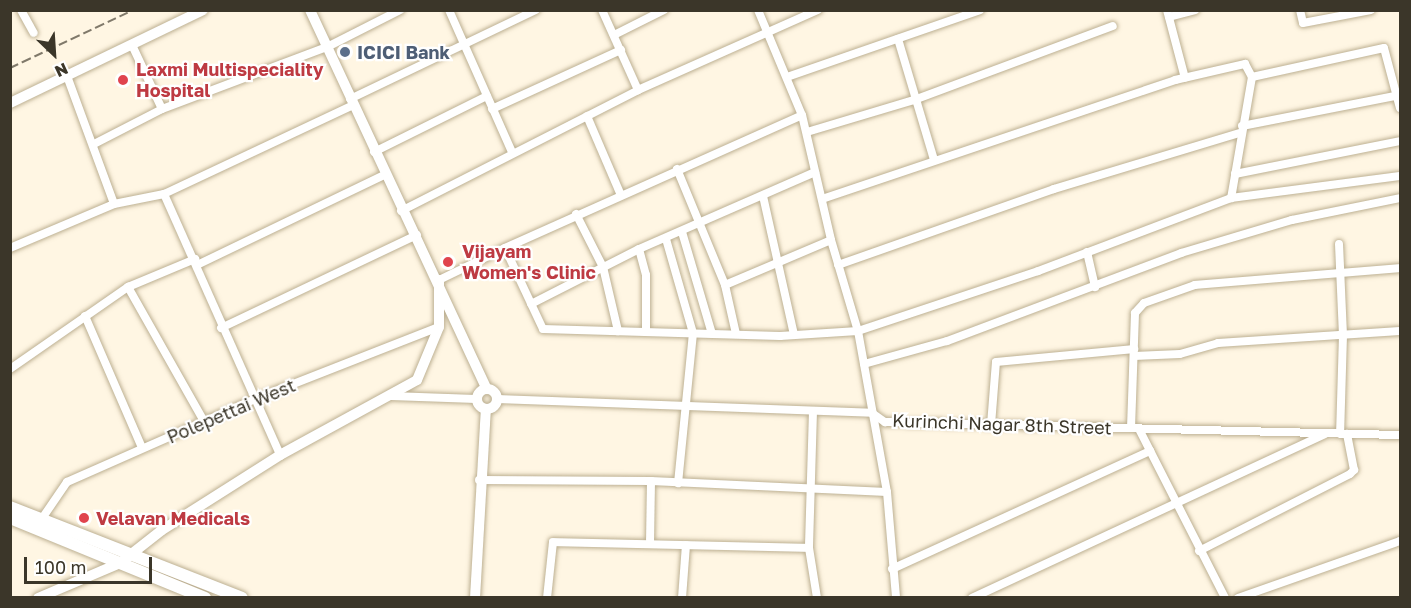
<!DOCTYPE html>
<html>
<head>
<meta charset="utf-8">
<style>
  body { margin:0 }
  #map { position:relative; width:1411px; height:608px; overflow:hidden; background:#fff6e3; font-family:"Golos Text",sans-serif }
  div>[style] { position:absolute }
  .roads { filter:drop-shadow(0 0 2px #bdb092) drop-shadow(0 0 2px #bdb092) }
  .street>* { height:8px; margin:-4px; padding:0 4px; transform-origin:4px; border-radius:4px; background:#fff }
  .secondary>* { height:10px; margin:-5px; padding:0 5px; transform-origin:5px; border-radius:5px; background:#fff }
  .secondary>.ring { margin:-5px; padding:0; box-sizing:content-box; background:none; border:10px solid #fff; border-radius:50% }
  .primary>* { height:12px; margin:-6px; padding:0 6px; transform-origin:6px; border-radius:6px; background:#fff }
  .rail>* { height:2px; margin-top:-1px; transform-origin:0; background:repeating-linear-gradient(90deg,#80796a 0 9px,transparent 0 13.5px) }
  .dots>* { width:16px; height:16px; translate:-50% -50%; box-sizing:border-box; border:3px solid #fff; border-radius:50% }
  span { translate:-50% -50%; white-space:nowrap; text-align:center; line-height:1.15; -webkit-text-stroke:4.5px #fff; paint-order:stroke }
  .service-label { font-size:18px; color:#4e5e75; font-weight:700 }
  .left { translate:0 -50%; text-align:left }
  .health-label { font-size:18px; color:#be3a42; font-weight:700 }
  .street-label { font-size:18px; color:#3b3629 }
  .frame { position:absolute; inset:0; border:12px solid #3b3629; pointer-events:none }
  .north { position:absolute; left:24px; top:24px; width:60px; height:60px; -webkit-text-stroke:4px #fff; paint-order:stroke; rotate:155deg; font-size:16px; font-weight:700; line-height:24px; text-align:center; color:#3b3629 }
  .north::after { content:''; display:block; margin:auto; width:21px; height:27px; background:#3b3629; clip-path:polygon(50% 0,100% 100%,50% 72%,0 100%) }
  .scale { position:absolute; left:24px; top:557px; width:128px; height:27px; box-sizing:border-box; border:3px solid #3b3629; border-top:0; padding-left:8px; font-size:18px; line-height:21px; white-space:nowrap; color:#3b3629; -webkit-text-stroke:4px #fff; paint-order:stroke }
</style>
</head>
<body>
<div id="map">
  <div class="roads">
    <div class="street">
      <div style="left:21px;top:10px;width:26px;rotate:61deg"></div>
      <div style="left:449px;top:10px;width:155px;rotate:66.1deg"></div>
      <div style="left:758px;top:10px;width:114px;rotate:67.3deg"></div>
      <div style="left:802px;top:115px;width:128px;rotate:76.9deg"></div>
      <div style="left:831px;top:240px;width:95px;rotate:73.5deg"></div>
      <div style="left:858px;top:331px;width:164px;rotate:79.8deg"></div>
      <div style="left:887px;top:492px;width:106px;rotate:85.1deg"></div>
      <div style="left:1167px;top:10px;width:70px;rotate:75.2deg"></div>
      <div style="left:1300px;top:10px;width:13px;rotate:77deg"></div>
      <div style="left:1303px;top:23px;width:69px;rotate:-10.8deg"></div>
      <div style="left:1169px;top:17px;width:27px;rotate:-15deg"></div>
      <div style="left:614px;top:35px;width:56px;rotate:-26.6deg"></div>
      <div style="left:898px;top:39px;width:126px;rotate:73.4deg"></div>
      <div style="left:67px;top:76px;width:136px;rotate:69.8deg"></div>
      <div style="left:787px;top:77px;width:204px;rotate:-19.1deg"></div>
      <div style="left:1252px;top:77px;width:135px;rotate:-12.4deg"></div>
      <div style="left:1384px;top:48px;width:62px;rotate:75.1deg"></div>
      <div style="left:638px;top:90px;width:197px;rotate:-24deg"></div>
      <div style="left:350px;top:99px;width:206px;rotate:-25.6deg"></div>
      <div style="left:162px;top:109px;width:176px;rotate:-20.6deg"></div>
      <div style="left:327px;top:47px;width:82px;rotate:-26.9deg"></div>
      <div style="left:492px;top:109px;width:142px;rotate:-24.6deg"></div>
      <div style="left:587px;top:116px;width:84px;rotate:66.8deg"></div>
      <div style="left:1242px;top:126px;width:161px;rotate:-11.1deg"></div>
      <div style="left:807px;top:132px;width:112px;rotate:-16.7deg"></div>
      <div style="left:914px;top:100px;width:212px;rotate:-20.4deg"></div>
      <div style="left:94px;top:144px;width:76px;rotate:-27.2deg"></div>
      <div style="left:162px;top:109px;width:71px;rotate:-115.1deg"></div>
      <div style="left:374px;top:152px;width:126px;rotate:-26.4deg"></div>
      <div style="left:677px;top:169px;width:126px;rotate:67.5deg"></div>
      <div style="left:725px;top:285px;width:50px;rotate:77.3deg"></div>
      <div style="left:1235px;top:174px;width:168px;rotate:-11.3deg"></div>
      <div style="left:164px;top:194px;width:286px;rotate:66deg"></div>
      <div style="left:763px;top:196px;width:142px;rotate:77.4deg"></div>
      <div style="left:822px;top:199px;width:373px;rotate:-18.6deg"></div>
      <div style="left:1175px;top:80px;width:72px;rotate:-12.9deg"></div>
      <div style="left:1245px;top:64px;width:15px;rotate:62deg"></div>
      <div style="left:1252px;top:77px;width:123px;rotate:99.8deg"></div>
      <div style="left:401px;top:211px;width:266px;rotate:-27deg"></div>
      <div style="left:638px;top:90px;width:88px;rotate:-114.2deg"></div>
      <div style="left:576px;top:214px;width:59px;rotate:63deg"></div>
      <div style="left:603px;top:267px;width:66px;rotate:76.8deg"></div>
      <div style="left:682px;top:232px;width:106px;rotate:73.6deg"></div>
      <div style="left:666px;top:239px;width:98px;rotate:74deg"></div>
      <div style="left:693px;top:333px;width:151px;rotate:95.7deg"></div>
      <div style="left:1339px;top:244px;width:91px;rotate:87.5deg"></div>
      <div style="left:1343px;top:335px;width:99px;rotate:91.7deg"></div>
      <div style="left:10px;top:248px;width:113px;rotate:-22.9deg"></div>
      <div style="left:114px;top:204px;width:51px;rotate:-11.3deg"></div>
      <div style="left:164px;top:194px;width:209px;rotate:-25.2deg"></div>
      <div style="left:505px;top:248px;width:325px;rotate:-24.1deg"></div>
      <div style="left:639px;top:249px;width:27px;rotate:75deg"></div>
      <div style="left:646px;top:275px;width:57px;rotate:90deg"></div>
      <div style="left:1087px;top:252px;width:36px;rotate:77deg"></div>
      <div style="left:197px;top:265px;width:208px;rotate:-25.7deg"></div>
      <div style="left:838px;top:265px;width:229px;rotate:-19.4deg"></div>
      <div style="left:1054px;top:189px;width:194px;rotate:-16.8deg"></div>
      <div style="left:439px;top:280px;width:73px;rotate:-25.9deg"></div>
      <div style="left:505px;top:248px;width:89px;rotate:64.9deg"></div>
      <div style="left:543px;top:329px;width:237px;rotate:1.7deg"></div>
      <div style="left:780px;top:336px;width:78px;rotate:-3.7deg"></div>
      <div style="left:858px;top:331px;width:190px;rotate:-18.4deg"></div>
      <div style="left:1038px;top:271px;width:206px;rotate:-20.7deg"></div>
      <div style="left:1231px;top:198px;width:170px;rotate:-7.4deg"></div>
      <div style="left:725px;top:285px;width:115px;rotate:-23deg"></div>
      <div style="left:128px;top:287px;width:73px;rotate:-22.7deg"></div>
      <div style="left:531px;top:304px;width:121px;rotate:-27deg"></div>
      <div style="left:639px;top:249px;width:192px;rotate:-23.6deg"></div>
      <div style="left:85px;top:316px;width:144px;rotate:66.6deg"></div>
      <div style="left:221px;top:328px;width:217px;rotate:-25.4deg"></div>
      <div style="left:1134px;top:356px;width:46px;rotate:-2.5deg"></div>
      <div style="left:1180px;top:354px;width:40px;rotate:-16deg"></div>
      <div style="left:1218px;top:343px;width:182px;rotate:-3.8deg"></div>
      <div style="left:864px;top:364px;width:86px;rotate:-15.5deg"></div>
      <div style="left:947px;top:341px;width:250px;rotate:-20.6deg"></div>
      <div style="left:1181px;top:253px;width:116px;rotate:-16.6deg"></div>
      <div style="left:1292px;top:220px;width:110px;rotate:-11.5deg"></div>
      <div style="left:10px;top:369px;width:144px;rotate:-34.8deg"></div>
      <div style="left:128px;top:287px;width:156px;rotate:60.5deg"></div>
      <div style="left:391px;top:396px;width:85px;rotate:2deg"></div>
      <div style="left:497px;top:399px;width:375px;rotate:2.1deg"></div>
      <div style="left:872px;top:413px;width:16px;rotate:35deg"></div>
      <div style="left:885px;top:422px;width:515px;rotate:1.45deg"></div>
      <div style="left:813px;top:411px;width:137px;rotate:91.7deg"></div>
      <div style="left:809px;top:548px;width:51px;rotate:80.9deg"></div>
      <div style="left:991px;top:425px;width:63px;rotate:-85.5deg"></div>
      <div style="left:996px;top:362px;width:139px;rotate:-5.4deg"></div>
      <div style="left:1131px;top:428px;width:115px;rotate:-88deg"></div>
      <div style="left:1135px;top:313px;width:13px;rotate:-48deg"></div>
      <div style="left:1144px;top:303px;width:54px;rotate:-19.4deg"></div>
      <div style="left:1195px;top:285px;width:206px;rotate:-4.7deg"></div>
      <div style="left:1139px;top:429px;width:190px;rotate:63deg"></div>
      <div style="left:479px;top:480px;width:172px;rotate:0.3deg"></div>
      <div style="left:651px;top:481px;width:236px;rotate:2.7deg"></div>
      <div style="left:41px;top:520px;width:46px;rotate:-55.6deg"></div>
      <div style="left:67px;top:482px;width:206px;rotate:-23.8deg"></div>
      <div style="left:255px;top:399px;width:198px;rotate:-21.4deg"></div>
      <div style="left:650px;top:544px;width:63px;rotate:-89.1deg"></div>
      <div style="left:1199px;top:551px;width:169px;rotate:-27deg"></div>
      <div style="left:1350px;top:474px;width:6px;rotate:-45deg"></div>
      <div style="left:1354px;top:470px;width:37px;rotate:-101deg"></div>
      <div style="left:892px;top:569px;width:284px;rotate:-24.6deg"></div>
      <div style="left:547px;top:598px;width:56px;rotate:-83.9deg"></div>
      <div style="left:553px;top:542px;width:256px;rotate:1.3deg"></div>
      <div style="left:682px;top:598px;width:53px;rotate:-85.7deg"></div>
      <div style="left:972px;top:598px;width:389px;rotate:-24.9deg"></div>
      <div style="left:1238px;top:598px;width:172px;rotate:-19.4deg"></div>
    </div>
    <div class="secondary">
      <div style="left:310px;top:10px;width:418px;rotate:65deg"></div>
      <div style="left:10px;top:103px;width:214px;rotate:-25.7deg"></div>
      <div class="ring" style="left:477px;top:389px;width:10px;height:10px"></div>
      <div style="left:38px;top:598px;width:89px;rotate:-23.1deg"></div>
      <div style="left:120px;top:563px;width:53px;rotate:-38.2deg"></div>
      <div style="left:162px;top:530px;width:140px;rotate:-32.4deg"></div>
      <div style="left:280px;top:455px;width:156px;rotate:-28.7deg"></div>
      <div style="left:417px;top:380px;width:57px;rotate:-67.5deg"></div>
      <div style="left:439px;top:327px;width:47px;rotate:-90deg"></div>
      <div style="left:475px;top:598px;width:189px;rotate:-86.7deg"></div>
    </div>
    <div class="primary">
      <div style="left:10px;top:507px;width:249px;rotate:21.4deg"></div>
      <div style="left:10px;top:518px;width:211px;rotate:22.3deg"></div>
    </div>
  </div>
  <div class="rail">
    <div style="left:10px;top:68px;width:136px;rotate:-25.2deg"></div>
  </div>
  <div class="dots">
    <div style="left:345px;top:52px;background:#5c6f8a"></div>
    <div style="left:123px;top:80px;background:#e0444e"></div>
    <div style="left:448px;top:262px;background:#e0444e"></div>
    <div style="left:84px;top:518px;background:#e0444e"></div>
  </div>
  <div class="service-label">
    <span class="left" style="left:357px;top:52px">ICICI Bank</span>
  </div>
  <div class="health-label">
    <span class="left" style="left:136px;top:80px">Laxmi Multispeciality<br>Hospital</span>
    <span class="left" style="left:462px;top:262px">Vijayam<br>Women's Clinic</span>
    <span class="left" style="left:96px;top:518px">Velavan Medicals</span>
  </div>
  <div class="street-label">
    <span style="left:231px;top:411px;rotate:-23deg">Polepettai West</span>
    <span style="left:1002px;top:424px;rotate:2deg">Kurinchi Nagar 8th Street</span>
  </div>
  <div class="frame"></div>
  <div class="north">N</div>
  <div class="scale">100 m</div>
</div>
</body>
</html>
